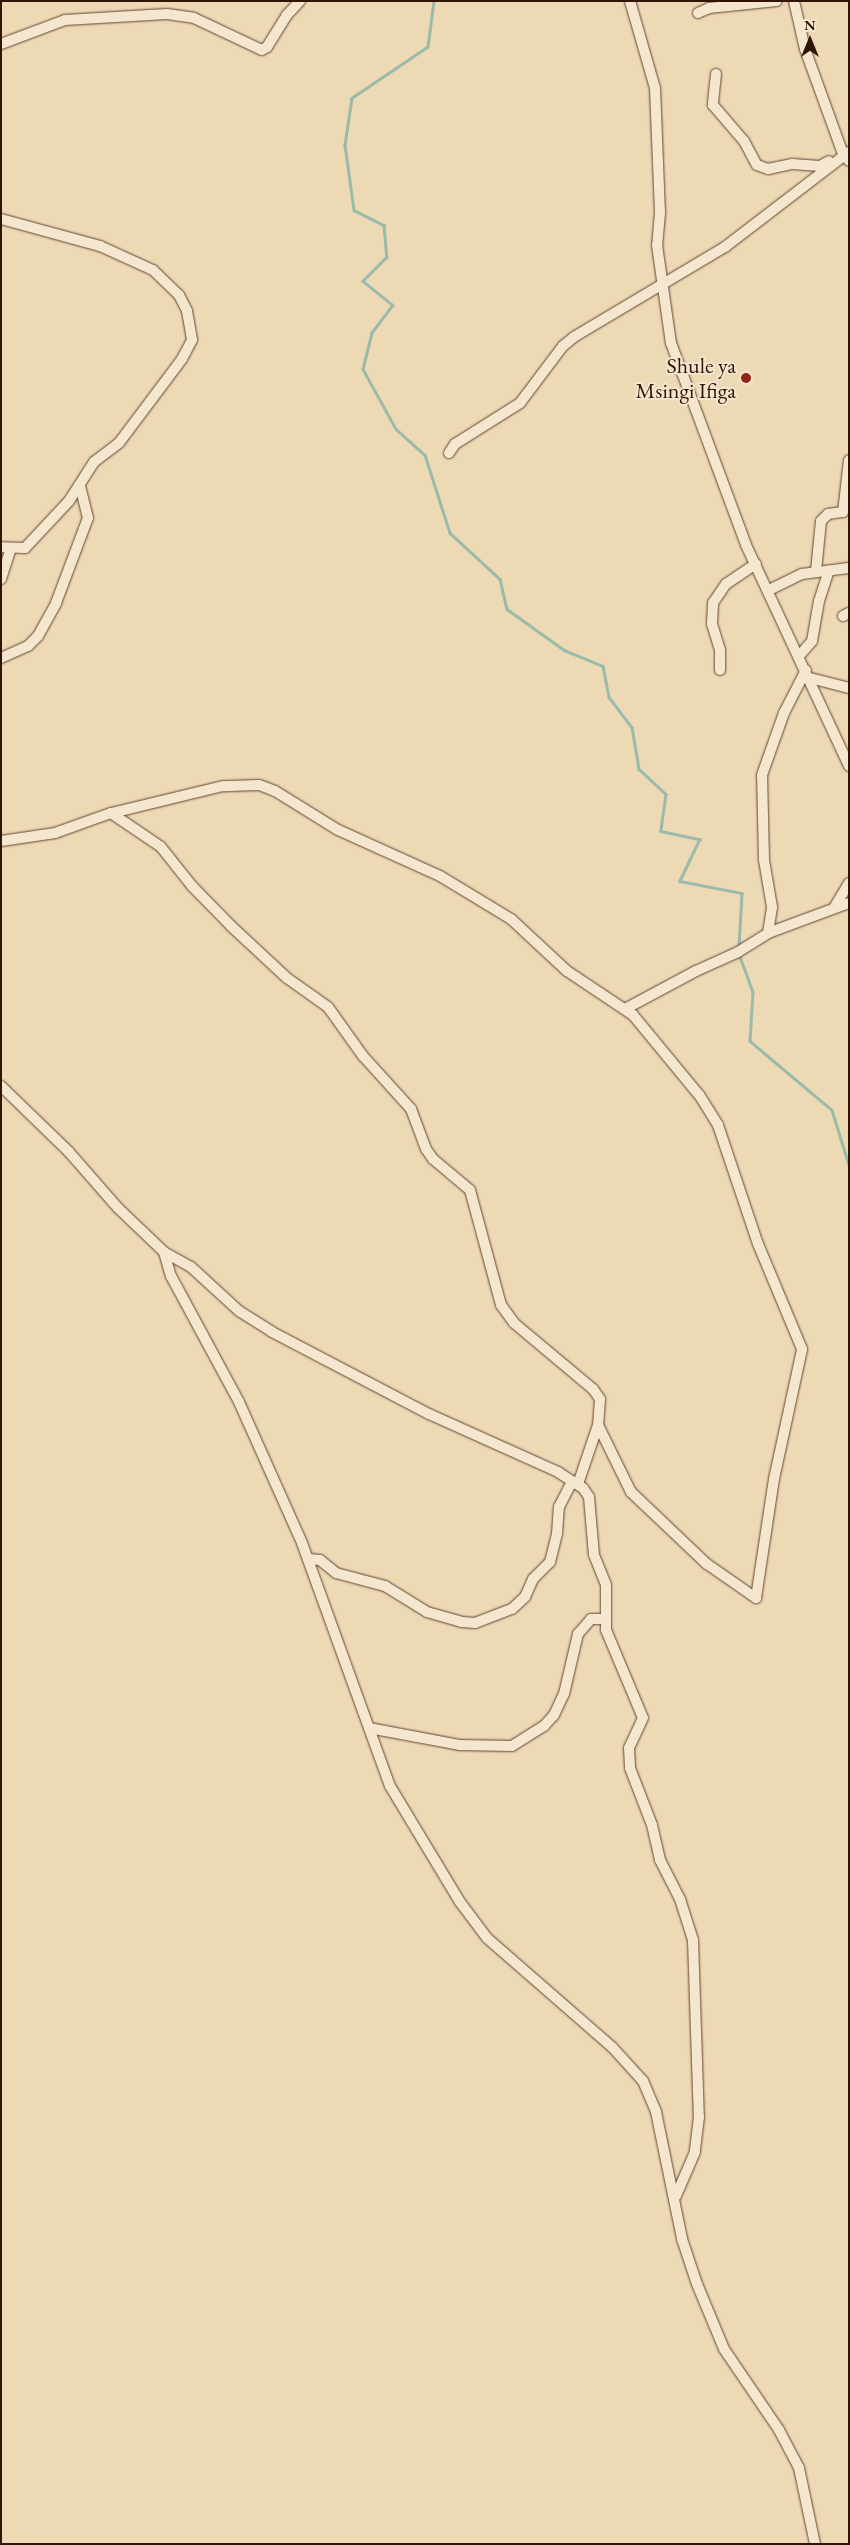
<!DOCTYPE html>
<html>
<head>
<meta charset="utf-8">
<style>
  body { margin:0 }
  #map { position:relative; width:850px; height:2545px; overflow:hidden; background:#eed9b5; font-family:"EB Garamond",serif }
  div>[style] { position:absolute }
  .stream>* { height:2.5px; margin:-1.25px; padding:0 1.25px; transform-origin:1.25px; border-radius:1.25px; background:#9abaaa }
  .roads { filter:drop-shadow(0 0 1px #604530) drop-shadow(0 0 1px #604530) }
  .minor>* { height:10px; margin:-5px; padding:0 5px; transform-origin:5px; border-radius:5px; background:#f4e6cf }
  .dots>* { width:14px; height:14px; translate:-50% -50%; box-sizing:border-box; border:2px solid #f4e6cf; border-radius:50% }
  span { translate:-50% -50%; white-space:nowrap; text-align:center; line-height:1.15; -webkit-text-stroke:4px #f4e6cf; paint-order:stroke }
  .poi-label { font-size:22px; color:#311404 }
  .right { translate:-100% -50%; text-align:right }
  .frame { position:absolute; inset:0; border:2px solid #311404; pointer-events:none }
  .north { position:absolute; left:785px; top:15px; width:50px; height:50px; -webkit-text-stroke:4px #f4e6cf; paint-order:stroke; rotate:0deg; font-size:14px; font-weight:700; line-height:20px; text-align:center; color:#311404 }
  .north::after { content:''; display:block; margin:auto; width:18px; height:22px; background:#311404; clip-path:polygon(50% 0,100% 100%,50% 72%,0 100%) }
</style>
</head>
<body>
<div id="map">
  <div class="stream">
    <div style="left:434px;top:1px;width:46px;rotate:97.4deg"></div>
    <div style="left:428px;top:47px;width:92px;rotate:146.1deg"></div>
    <div style="left:352px;top:98px;width:48px;rotate:98.5deg"></div>
    <div style="left:345px;top:145px;width:66px;rotate:82.1deg"></div>
    <div style="left:354px;top:210px;width:34px;rotate:27deg"></div>
    <div style="left:384px;top:225px;width:32px;rotate:85deg"></div>
    <div style="left:387px;top:257px;width:34px;rotate:135deg"></div>
    <div style="left:363px;top:281px;width:38px;rotate:39deg"></div>
    <div style="left:393px;top:305px;width:35px;rotate:127deg"></div>
    <div style="left:372px;top:333px;width:37px;rotate:104deg"></div>
    <div style="left:363px;top:369px;width:68px;rotate:61.2deg"></div>
    <div style="left:396px;top:429px;width:39px;rotate:42deg"></div>
    <div style="left:425px;top:455px;width:82px;rotate:72.2deg"></div>
    <div style="left:450px;top:533px;width:68px;rotate:42.6deg"></div>
    <div style="left:500px;top:579px;width:31px;rotate:77deg"></div>
    <div style="left:507px;top:609px;width:70px;rotate:35.7deg"></div>
    <div style="left:564px;top:650px;width:42px;rotate:22.3deg"></div>
    <div style="left:603px;top:666px;width:32px;rotate:79deg"></div>
    <div style="left:609px;top:697px;width:38px;rotate:53deg"></div>
    <div style="left:632px;top:727px;width:43px;rotate:80.5deg"></div>
    <div style="left:639px;top:769px;width:37px;rotate:43deg"></div>
    <div style="left:666px;top:794px;width:37px;rotate:98deg"></div>
    <div style="left:661px;top:831px;width:40px;rotate:12deg"></div>
    <div style="left:700px;top:839px;width:47px;rotate:115.5deg"></div>
    <div style="left:680px;top:881px;width:63px;rotate:11deg"></div>
    <div style="left:742px;top:893px;width:56px;rotate:93.1deg"></div>
    <div style="left:739px;top:954px;width:40px;rotate:69.8deg"></div>
    <div style="left:753px;top:992px;width:49px;rotate:93.5deg"></div>
    <div style="left:750px;top:1041px;width:107px;rotate:40.1deg"></div>
    <div style="left:832px;top:1110px;width:58px;rotate:72.8deg"></div>
  </div>
  <div class="roads">
    <div class="minor">
      <div style="left:630px;top:1px;width:91px;rotate:74deg"></div>
      <div style="left:655px;top:88px;width:125px;rotate:87.7deg"></div>
      <div style="left:660px;top:213px;width:32px;rotate:95deg"></div>
      <div style="left:657px;top:245px;width:99px;rotate:81.9deg"></div>
      <div style="left:671px;top:343px;width:215px;rotate:69.6deg"></div>
      <div style="left:746px;top:545px;width:244px;rotate:65deg"></div>
      <div style="left:794px;top:1px;width:49px;rotate:77.1deg"></div>
      <div style="left:805px;top:49px;width:112px;rotate:70.1deg"></div>
      <div style="left:843px;top:154px;width:9px;rotate:49deg"></div>
      <div style="left:698px;top:13px;width:12px;rotate:-24deg"></div>
      <div style="left:709px;top:8px;width:68px;rotate:-5.9deg"></div>
      <div style="left:1px;top:44px;width:68px;rotate:-20.6deg"></div>
      <div style="left:65px;top:20px;width:102px;rotate:-3.4deg"></div>
      <div style="left:167px;top:14px;width:27px;rotate:8deg"></div>
      <div style="left:194px;top:18px;width:75px;rotate:25.2deg"></div>
      <div style="left:262px;top:50px;width:6px;rotate:-31deg"></div>
      <div style="left:267px;top:47px;width:36px;rotate:-58deg"></div>
      <div style="left:286px;top:16px;width:21px;rotate:-47deg"></div>
      <div style="left:716px;top:74px;width:31px;rotate:96deg"></div>
      <div style="left:713px;top:105px;width:48px;rotate:49.3deg"></div>
      <div style="left:744px;top:141px;width:27px;rotate:62deg"></div>
      <div style="left:757px;top:165px;width:12px;rotate:20deg"></div>
      <div style="left:768px;top:169px;width:25px;rotate:-12deg"></div>
      <div style="left:792px;top:164px;width:28px;rotate:4deg"></div>
      <div style="left:820px;top:166px;width:10px;rotate:-29deg"></div>
      <div style="left:1px;top:219px;width:103px;rotate:15.3deg"></div>
      <div style="left:100px;top:246px;width:58px;rotate:24.4deg"></div>
      <div style="left:153px;top:270px;width:36px;rotate:44deg"></div>
      <div style="left:179px;top:295px;width:18px;rotate:63deg"></div>
      <div style="left:187px;top:311px;width:29px;rotate:80deg"></div>
      <div style="left:192px;top:340px;width:21px;rotate:118deg"></div>
      <div style="left:182px;top:359px;width:105px;rotate:126.9deg"></div>
      <div style="left:119px;top:443px;width:31px;rotate:143deg"></div>
      <div style="left:94px;top:462px;width:46px;rotate:122.7deg"></div>
      <div style="left:69px;top:501px;width:64px;rotate:133.1deg"></div>
      <div style="left:25px;top:548px;width:24px;rotate:-178deg"></div>
      <div style="left:449px;top:453px;width:11px;rotate:-56deg"></div>
      <div style="left:455px;top:444px;width:77px;rotate:-32.2deg"></div>
      <div style="left:520px;top:403px;width:71px;rotate:-53deg"></div>
      <div style="left:563px;top:346px;width:14px;rotate:-39deg"></div>
      <div style="left:574px;top:337px;width:176px;rotate:-30.8deg"></div>
      <div style="left:725px;top:247px;width:156px;rotate:-37.5deg"></div>
      <div style="left:816px;top:571px;width:50px;rotate:-84.3deg"></div>
      <div style="left:821px;top:521px;width:10px;rotate:-45deg"></div>
      <div style="left:828px;top:514px;width:15px;rotate:-8deg"></div>
      <div style="left:843px;top:512px;width:52px;rotate:-83.4deg"></div>
      <div style="left:1px;top:579px;width:32px;rotate:-72deg"></div>
      <div style="left:769px;top:590px;width:37px;rotate:-26deg"></div>
      <div style="left:802px;top:574px;width:47px;rotate:-7.3deg"></div>
      <div style="left:843px;top:616px;width:7px;rotate:-27deg"></div>
      <div style="left:799px;top:656px;width:20px;rotate:-49deg"></div>
      <div style="left:812px;top:641px;width:41px;rotate:-80.1deg"></div>
      <div style="left:819px;top:601px;width:32px;rotate:-72deg"></div>
      <div style="left:1px;top:658px;width:30px;rotate:-24deg"></div>
      <div style="left:28px;top:646px;width:14px;rotate:-45deg"></div>
      <div style="left:38px;top:636px;width:38px;rotate:-61deg"></div>
      <div style="left:56px;top:603px;width:91px;rotate:-69.4deg"></div>
      <div style="left:88px;top:518px;width:34px;rotate:-104deg"></div>
      <div style="left:720px;top:670px;width:20px;rotate:-90deg"></div>
      <div style="left:720px;top:650px;width:27px;rotate:-107deg"></div>
      <div style="left:712px;top:624px;width:21px;rotate:-87deg"></div>
      <div style="left:713px;top:603px;width:23px;rotate:-56deg"></div>
      <div style="left:726px;top:584px;width:36px;rotate:-34deg"></div>
      <div style="left:810px;top:678px;width:40px;rotate:14.4deg"></div>
      <div style="left:1px;top:841px;width:55px;rotate:-8.4deg"></div>
      <div style="left:55px;top:833px;width:59px;rotate:-19.7deg"></div>
      <div style="left:111px;top:813px;width:60px;rotate:34.2deg"></div>
      <div style="left:161px;top:847px;width:50px;rotate:51.5deg"></div>
      <div style="left:192px;top:886px;width:56px;rotate:45.7deg"></div>
      <div style="left:231px;top:926px;width:76px;rotate:42.9deg"></div>
      <div style="left:287px;top:978px;width:50px;rotate:35.3deg"></div>
      <div style="left:328px;top:1007px;width:60px;rotate:54.5deg"></div>
      <div style="left:363px;top:1056px;width:72px;rotate:47.8deg"></div>
      <div style="left:411px;top:1109px;width:43px;rotate:69.4deg"></div>
      <div style="left:426px;top:1149px;width:12px;rotate:55deg"></div>
      <div style="left:433px;top:1159px;width:48px;rotate:40deg"></div>
      <div style="left:470px;top:1190px;width:119px;rotate:74.9deg"></div>
      <div style="left:501px;top:1305px;width:22px;rotate:54deg"></div>
      <div style="left:514px;top:1323px;width:103px;rotate:39.9deg"></div>
      <div style="left:593px;top:1389px;width:12px;rotate:55deg"></div>
      <div style="left:600px;top:1399px;width:26px;rotate:94deg"></div>
      <div style="left:598px;top:1425px;width:75px;rotate:63.8deg"></div>
      <div style="left:631px;top:1492px;width:105px;rotate:43.5deg"></div>
      <div style="left:707px;top:1564px;width:60px;rotate:34.8deg"></div>
      <div style="left:756px;top:1598px;width:120px;rotate:-81.4deg"></div>
      <div style="left:774px;top:1479px;width:133px;rotate:-77.8deg"></div>
      <div style="left:802px;top:1349px;width:114px;rotate:-112.7deg"></div>
      <div style="left:758px;top:1244px;width:126px;rotate:-108.6deg"></div>
      <div style="left:718px;top:1125px;width:36px;rotate:-122deg"></div>
      <div style="left:699px;top:1095px;width:104px;rotate:-129.5deg"></div>
      <div style="left:633px;top:1015px;width:79px;rotate:-146.3deg"></div>
      <div style="left:567px;top:971px;width:76px;rotate:-137.1deg"></div>
      <div style="left:511px;top:919px;width:83px;rotate:-148.8deg"></div>
      <div style="left:440px;top:876px;width:112px;rotate:-155.7deg"></div>
      <div style="left:338px;top:830px;width:74px;rotate:-148.2deg"></div>
      <div style="left:275px;top:791px;width:17px;rotate:-159deg"></div>
      <div style="left:259px;top:785px;width:36px;rotate:178deg"></div>
      <div style="left:223px;top:786px;width:115px;rotate:166.4deg"></div>
      <div style="left:834px;top:908px;width:29px;rotate:-59deg"></div>
      <div style="left:768px;top:933px;width:86px;rotate:-20.3deg"></div>
      <div style="left:625px;top:1009px;width:81px;rotate:-28.2deg"></div>
      <div style="left:696px;top:971px;width:46px;rotate:-24.3deg"></div>
      <div style="left:738px;top:952px;width:36px;rotate:-32deg"></div>
      <div style="left:768px;top:933px;width:26px;rotate:-81deg"></div>
      <div style="left:772px;top:907px;width:48px;rotate:-99.7deg"></div>
      <div style="left:764px;top:860px;width:85px;rotate:-91.3deg"></div>
      <div style="left:762px;top:775px;width:66px;rotate:-70.5deg"></div>
      <div style="left:784px;top:713px;width:48px;rotate:-62.9deg"></div>
      <div style="left:1px;top:1086px;width:95px;rotate:44.1deg"></div>
      <div style="left:69px;top:1152px;width:74px;rotate:48.8deg"></div>
      <div style="left:118px;top:1208px;width:64px;rotate:43.7deg"></div>
      <div style="left:164px;top:1252px;width:25px;rotate:74deg"></div>
      <div style="left:171px;top:1276px;width:143px;rotate:61.6deg"></div>
      <div style="left:239px;top:1402px;width:154px;rotate:65.9deg"></div>
      <div style="left:302px;top:1543px;width:258px;rotate:70.1deg"></div>
      <div style="left:390px;top:1786px;width:135px;rotate:58.9deg"></div>
      <div style="left:460px;top:1902px;width:45px;rotate:53.1deg"></div>
      <div style="left:487px;top:1938px;width:167px;rotate:41.1deg"></div>
      <div style="left:613px;top:2048px;width:45px;rotate:47.7deg"></div>
      <div style="left:643px;top:2081px;width:34px;rotate:67deg"></div>
      <div style="left:656px;top:2112px;width:130px;rotate:78.4deg"></div>
      <div style="left:682px;top:2239px;width:47px;rotate:71.6deg"></div>
      <div style="left:697px;top:2284px;width:70px;rotate:67.4deg"></div>
      <div style="left:724px;top:2349px;width:98px;rotate:55.8deg"></div>
      <div style="left:779px;top:2430px;width:43px;rotate:62.2deg"></div>
      <div style="left:799px;top:2468px;width:78px;rotate:78.1deg"></div>
      <div style="left:164px;top:1252px;width:31px;rotate:29deg"></div>
      <div style="left:191px;top:1267px;width:65px;rotate:42.5deg"></div>
      <div style="left:239px;top:1311px;width:39px;rotate:32deg"></div>
      <div style="left:272px;top:1332px;width:177px;rotate:27.6deg"></div>
      <div style="left:429px;top:1414px;width:141px;rotate:24.2deg"></div>
      <div style="left:558px;top:1472px;width:30px;rotate:33deg"></div>
      <div style="left:583px;top:1488px;width:11px;rotate:56deg"></div>
      <div style="left:589px;top:1497px;width:58px;rotate:85.1deg"></div>
      <div style="left:594px;top:1555px;width:32px;rotate:68deg"></div>
      <div style="left:606px;top:1585px;width:45px;rotate:90deg"></div>
      <div style="left:606px;top:1630px;width:95px;rotate:67.2deg"></div>
      <div style="left:643px;top:1718px;width:33px;rotate:115deg"></div>
      <div style="left:629px;top:1748px;width:20px;rotate:87deg"></div>
      <div style="left:630px;top:1768px;width:61px;rotate:68.9deg"></div>
      <div style="left:652px;top:1825px;width:36px;rotate:77deg"></div>
      <div style="left:660px;top:1860px;width:44px;rotate:62.9deg"></div>
      <div style="left:680px;top:1899px;width:43px;rotate:72.4deg"></div>
      <div style="left:693px;top:1940px;width:177px;rotate:88.1deg"></div>
      <div style="left:699px;top:2117px;width:35px;rotate:97deg"></div>
      <div style="left:695px;top:2152px;width:48px;rotate:113.4deg"></div>
      <div style="left:578px;top:1484px;width:62px;rotate:-71.3deg"></div>
      <div style="left:308px;top:1559px;width:12px;rotate:5deg"></div>
      <div style="left:320px;top:1560px;width:21px;rotate:39deg"></div>
      <div style="left:336px;top:1573px;width:51px;rotate:14.9deg"></div>
      <div style="left:385px;top:1586px;width:49px;rotate:31.8deg"></div>
      <div style="left:427px;top:1612px;width:36px;rotate:16deg"></div>
      <div style="left:462px;top:1622px;width:13px;rotate:4deg"></div>
      <div style="left:475px;top:1623px;width:40px;rotate:-21deg"></div>
      <div style="left:512px;top:1609px;width:18px;rotate:-43deg"></div>
      <div style="left:525px;top:1597px;width:20px;rotate:-66deg"></div>
      <div style="left:533px;top:1579px;width:24px;rotate:-45deg"></div>
      <div style="left:550px;top:1562px;width:29px;rotate:-76deg"></div>
      <div style="left:557px;top:1534px;width:27px;rotate:-86deg"></div>
      <div style="left:559px;top:1507px;width:29px;rotate:-63deg"></div>
      <div style="left:369px;top:1728px;width:93px;rotate:10.6deg"></div>
      <div style="left:460px;top:1745px;width:52px;rotate:1.1deg"></div>
      <div style="left:512px;top:1746px;width:38px;rotate:-32deg"></div>
      <div style="left:544px;top:1726px;width:15px;rotate:-48deg"></div>
      <div style="left:554px;top:1715px;width:23px;rotate:-65deg"></div>
      <div style="left:564px;top:1694px;width:62px;rotate:-76.9deg"></div>
      <div style="left:578px;top:1634px;width:20px;rotate:-49deg"></div>
      <div style="left:591px;top:1619px;width:14px"></div>
    </div>
  </div>
  <div class="dots">
    <div style="left:746px;top:378px;background:#8f2418"></div>
  </div>
  <div class="poi-label">
    <span class="right" style="left:736px;top:378px">Shule ya<br>Msingi Ifiga</span>
  </div>
  <div class="frame"></div>
  <div class="north">N</div>
</div>
</body>
</html>
